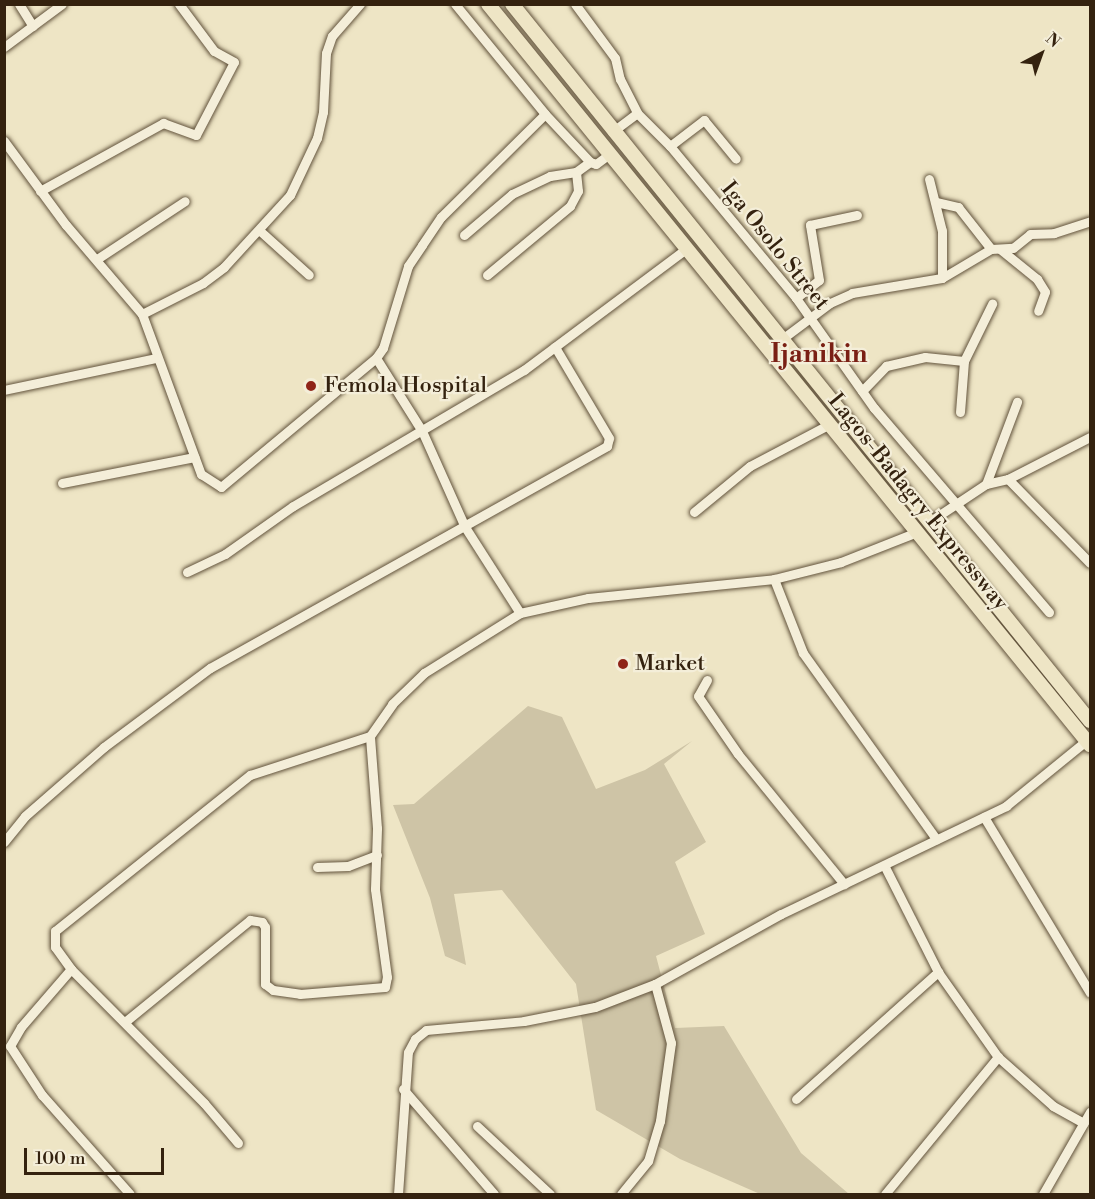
<!DOCTYPE html>
<html>
<head>
<meta charset="utf-8">
<style>
  body { margin:0 }
  #map { position:relative; width:1095px; height:1199px; overflow:hidden; background:#eee5c5; font-family:"Libre Bodoni",serif }
  div>[style] { position:absolute }
  .green>* { inset:0; background:#cec4a6 }
  .roads { filter:drop-shadow(0 0 2px #62533c) drop-shadow(0 0 2px #62533c) }
  .minor>* { height:9px; margin:-4.5px; padding:0 4.5px; transform-origin:4.5px; border-radius:4.5px; background:#f4eed9 }
  .highway>* { height:14px; margin:-7px; padding:0 7px; transform-origin:7px; border-radius:7px; background:#eee5c5 }
  .dots>* { width:16px; height:16px; translate:-50% -50%; box-sizing:border-box; border:3px solid #f4eed9; border-radius:50% }
  span { translate:-50% -50%; white-space:nowrap; text-align:center; line-height:1.15; -webkit-text-stroke:4.5px #f4eed9; paint-order:stroke }
  .street-label { font-size:22px; color:#34220f }
  .poi-label { font-size:22px; color:#34220f }
  .left { translate:0 -50%; text-align:left }
  .quarter-label { font-size:26px; color:#7a1f14; font-weight:700 }
  .frame { position:absolute; inset:0; border:6px solid #34220f; pointer-events:none }
  .north { position:absolute; left:1011px; top:24px; width:60px; height:60px; -webkit-text-stroke:4px #f4eed9; paint-order:stroke; rotate:41deg; font-size:16px; font-weight:700; line-height:24px; text-align:center; color:#34220f }
  .north::after { content:''; display:block; margin:auto; width:21px; height:27px; background:#34220f; clip-path:polygon(50% 0,100% 100%,50% 72%,0 100%) }
  .scale { position:absolute; left:24px; top:1148px; width:140px; height:27px; box-sizing:border-box; border:3px solid #34220f; border-top:0; padding-left:8px; font-size:18px; line-height:21px; white-space:nowrap; color:#34220f; -webkit-text-stroke:4px #f4eed9; paint-order:stroke }
</style>
</head>
<body>
<div id="map">
  <div class="green">
    <div style="clip-path:polygon(528px 706px,562px 717px,596px 789px,645px 770px,692px 741px,664px 764px,706px 842px,675px 862px,705px 934px,656px 956px,675px 1028px,724px 1026px,801px 1153px,849px 1194px,760px 1194px,680px 1159px,596px 1110px,576px 984px,502px 890px,454px 894px,466px 965px,445px 956px,430px 898px,393px 805px,414px 804px)"></div>
  </div>
  <div class="roads">
    <div class="minor">
      <div style="left:19px;top:4px;width:26px;rotate:58deg"></div>
      <div style="left:455px;top:4px;width:142px;rotate:50.7deg"></div>
      <div style="left:545px;top:114px;width:66px;rotate:46.8deg"></div>
      <div style="left:590px;top:162px;width:6px;rotate:18deg"></div>
      <div style="left:596px;top:164px;width:15px;rotate:-37deg"></div>
      <div style="left:575px;top:4px;width:67px;rotate:53.5deg"></div>
      <div style="left:615px;top:58px;width:22px;rotate:77deg"></div>
      <div style="left:620px;top:79px;width:38px;rotate:63deg"></div>
      <div style="left:637px;top:113px;width:47px;rotate:45deg"></div>
      <div style="left:670px;top:146px;width:197px;rotate:50.3deg"></div>
      <div style="left:796px;top:298px;width:135px;rotate:54.7deg"></div>
      <div style="left:874px;top:408px;width:269px;rotate:49.4deg"></div>
      <div style="left:4px;top:47px;width:72px;rotate:-36.6deg"></div>
      <div style="left:612px;top:132px;width:31px;rotate:-37deg"></div>
      <div style="left:4px;top:141px;width:104px;rotate:53.6deg"></div>
      <div style="left:66px;top:225px;width:117px;rotate:49.5deg"></div>
      <div style="left:142px;top:314px;width:171px;rotate:69.8deg"></div>
      <div style="left:201px;top:474px;width:24px;rotate:33deg"></div>
      <div style="left:221px;top:487px;width:202px;rotate:-39.8deg"></div>
      <div style="left:376px;top:358px;width:12px;rotate:-55deg"></div>
      <div style="left:383px;top:348px;width:86px;rotate:-73deg"></div>
      <div style="left:408px;top:266px;width:25px;rotate:-56deg"></div>
      <div style="left:422px;top:245px;width:34px;rotate:-56deg"></div>
      <div style="left:441px;top:217px;width:146px;rotate:-44.7deg"></div>
      <div style="left:670px;top:146px;width:43px;rotate:-37.4deg"></div>
      <div style="left:704px;top:120px;width:50px;rotate:50.6deg"></div>
      <div style="left:929px;top:179px;width:54px;rotate:76deg"></div>
      <div style="left:942px;top:231px;width:47px;rotate:90deg"></div>
      <div style="left:40px;top:191px;width:141px;rotate:-28.9deg"></div>
      <div style="left:163px;top:123px;width:35px;rotate:20deg"></div>
      <div style="left:196px;top:135px;width:82px;rotate:-62.5deg"></div>
      <div style="left:234px;top:62px;width:23px;rotate:-151deg"></div>
      <div style="left:214px;top:51px;width:59px;rotate:-126.7deg"></div>
      <div style="left:936px;top:202px;width:23px;rotate:13deg"></div>
      <div style="left:958px;top:207px;width:53px;rotate:51.8deg"></div>
      <div style="left:259px;top:230px;width:67px;rotate:42deg"></div>
      <div style="left:464px;top:235px;width:63px;rotate:-40.5deg"></div>
      <div style="left:512px;top:194px;width:42px;rotate:-25.3deg"></div>
      <div style="left:550px;top:176px;width:26px;rotate:-9deg"></div>
      <div style="left:576px;top:172px;width:17px;rotate:-36deg"></div>
      <div style="left:1000px;top:249px;width:48px;rotate:39deg"></div>
      <div style="left:1037px;top:279px;width:15px;rotate:58deg"></div>
      <div style="left:1045px;top:292px;width:20px;rotate:110deg"></div>
      <div style="left:97px;top:259px;width:105px;rotate:-33.4deg"></div>
      <div style="left:487px;top:275px;width:108px;rotate:-39.7deg"></div>
      <div style="left:570px;top:206px;width:17px;rotate:-62deg"></div>
      <div style="left:578px;top:191px;width:19px;rotate:-96deg"></div>
      <div style="left:796px;top:298px;width:29px;rotate:-38deg"></div>
      <div style="left:819px;top:280px;width:56px;rotate:-99.3deg"></div>
      <div style="left:810px;top:225px;width:48px;rotate:-12deg"></div>
      <div style="left:142px;top:314px;width:68px;rotate:-26.9deg"></div>
      <div style="left:203px;top:283px;width:26px;rotate:-37deg"></div>
      <div style="left:224px;top:267px;width:98px;rotate:-47.5deg"></div>
      <div style="left:290px;top:195px;width:63px;rotate:-64.7deg"></div>
      <div style="left:317px;top:138px;width:27px;rotate:-77deg"></div>
      <div style="left:323px;top:112px;width:59px;rotate:-87.1deg"></div>
      <div style="left:326px;top:53px;width:18px;rotate:-71deg"></div>
      <div style="left:332px;top:36px;width:43px;rotate:-48.8deg"></div>
      <div style="left:782px;top:339px;width:60px;rotate:-36.9deg"></div>
      <div style="left:830px;top:303px;width:24px;rotate:-24deg"></div>
      <div style="left:852px;top:293px;width:91px;rotate:-9.5deg"></div>
      <div style="left:942px;top:278px;width:57px;rotate:-30.6deg"></div>
      <div style="left:991px;top:249px;width:22px;rotate:-3deg"></div>
      <div style="left:1013px;top:248px;width:22px;rotate:-39deg"></div>
      <div style="left:1030px;top:234px;width:24px;rotate:-2deg"></div>
      <div style="left:1054px;top:233px;width:38px;rotate:-18deg"></div>
      <div style="left:376px;top:358px;width:86px;rotate:57.8deg"></div>
      <div style="left:422px;top:431px;width:105px;rotate:65.9deg"></div>
      <div style="left:465px;top:527px;width:102px;rotate:57.4deg"></div>
      <div style="left:4px;top:390px;width:155px;rotate:-11.9deg"></div>
      <div style="left:862px;top:391px;width:35px;rotate:-46deg"></div>
      <div style="left:886px;top:366px;width:40px;rotate:-13deg"></div>
      <div style="left:925px;top:357px;width:39px;rotate:6deg"></div>
      <div style="left:960px;top:412px;width:51px;rotate:-85.5deg"></div>
      <div style="left:964px;top:361px;width:64px;rotate:-63.8deg"></div>
      <div style="left:1008px;top:479px;width:117px;rotate:45.7deg"></div>
      <div style="left:62px;top:483px;width:135px;rotate:-11.1deg"></div>
      <div style="left:986px;top:484px;width:88px;rotate:-69.3deg"></div>
      <div style="left:694px;top:512px;width:72px;rotate:-39.4deg"></div>
      <div style="left:750px;top:466px;width:88px;rotate:-27.7deg"></div>
      <div style="left:929px;top:522px;width:69px;rotate:-33.7deg"></div>
      <div style="left:986px;top:484px;width:23px;rotate:-13deg"></div>
      <div style="left:1008px;top:479px;width:92px;rotate:-27.1deg"></div>
      <div style="left:187px;top:572px;width:42px;rotate:-25.3deg"></div>
      <div style="left:225px;top:554px;width:83px;rotate:-35.2deg"></div>
      <div style="left:293px;top:506px;width:268px;rotate:-30.5deg"></div>
      <div style="left:524px;top:370px;width:202px;rotate:-36.8deg"></div>
      <div style="left:774px;top:579px;width:79px;rotate:68.6deg"></div>
      <div style="left:803px;top:653px;width:229px;rotate:54.4deg"></div>
      <div style="left:707px;top:680px;width:18px;rotate:119deg"></div>
      <div style="left:698px;top:696px;width:70px;rotate:55.4deg"></div>
      <div style="left:738px;top:754px;width:168px;rotate:50.8deg"></div>
      <div style="left:984px;top:817px;width:205px;rotate:58.9deg"></div>
      <div style="left:4px;top:842px;width:33px;rotate:-51deg"></div>
      <div style="left:25px;top:816px;width:105px;rotate:-41.1deg"></div>
      <div style="left:104px;top:747px;width:132px;rotate:-36.7deg"></div>
      <div style="left:210px;top:668px;width:455px;rotate:-29.2deg"></div>
      <div style="left:607px;top:446px;width:8px;rotate:-76deg"></div>
      <div style="left:609px;top:438px;width:106px;rotate:-120.7deg"></div>
      <div style="left:317px;top:867px;width:31px;rotate:-2deg"></div>
      <div style="left:348px;top:866px;width:31px;rotate:-21deg"></div>
      <div style="left:885px;top:867px;width:118px;rotate:63.2deg"></div>
      <div style="left:938px;top:972px;width:104px;rotate:54.8deg"></div>
      <div style="left:998px;top:1057px;width:74px;rotate:41.7deg"></div>
      <div style="left:1053px;top:1106px;width:35px;rotate:29deg"></div>
      <div style="left:71px;top:969px;width:77px;rotate:130.8deg"></div>
      <div style="left:21px;top:1027px;width:22px;rotate:120deg"></div>
      <div style="left:10px;top:1046px;width:59px;rotate:56.9deg"></div>
      <div style="left:42px;top:1095px;width:132px;rotate:48.4deg"></div>
      <div style="left:126px;top:1021px;width:160px;rotate:-39.2deg"></div>
      <div style="left:250px;top:920px;width:12px;rotate:9deg"></div>
      <div style="left:262px;top:922px;width:6px;rotate:59deg"></div>
      <div style="left:265px;top:927px;width:57px;rotate:90deg"></div>
      <div style="left:265px;top:984px;width:10px;rotate:37deg"></div>
      <div style="left:273px;top:990px;width:27px;rotate:8deg"></div>
      <div style="left:300px;top:994px;width:85px;rotate:-4.7deg"></div>
      <div style="left:385px;top:987px;width:10px;rotate:-79deg"></div>
      <div style="left:387px;top:977px;width:89px;rotate:-97.8deg"></div>
      <div style="left:375px;top:889px;width:61px;rotate:-88.1deg"></div>
      <div style="left:377px;top:828px;width:92px;rotate:-94.4deg"></div>
      <div style="left:403px;top:1089px;width:139px;rotate:49.1deg"></div>
      <div style="left:796px;top:1099px;width:191px;rotate:-41.8deg"></div>
      <div style="left:477px;top:1126px;width:100px;rotate:43deg"></div>
      <div style="left:238px;top:1143px;width:52px;rotate:-130.4deg"></div>
      <div style="left:204px;top:1103px;width:189px;rotate:-134.8deg"></div>
      <div style="left:71px;top:969px;width:27px;rotate:-126deg"></div>
      <div style="left:55px;top:947px;width:16px;rotate:-90deg"></div>
      <div style="left:55px;top:931px;width:250px;rotate:-38.7deg"></div>
      <div style="left:250px;top:775px;width:126px;rotate:-18deg"></div>
      <div style="left:370px;top:736px;width:39px;rotate:-55deg"></div>
      <div style="left:392px;top:704px;width:45px;rotate:-44.1deg"></div>
      <div style="left:424px;top:673px;width:113px;rotate:-32deg"></div>
      <div style="left:520px;top:613px;width:70px;rotate:-12.4deg"></div>
      <div style="left:588px;top:598px;width:187px;rotate:-5.8deg"></div>
      <div style="left:774px;top:579px;width:69px;rotate:-14.2deg"></div>
      <div style="left:841px;top:562px;width:82px;rotate:-21.5deg"></div>
      <div style="left:398px;top:1194px;width:142px;rotate:-86deg"></div>
      <div style="left:408px;top:1052px;width:15px;rotate:-62deg"></div>
      <div style="left:415px;top:1039px;width:14px;rotate:-39deg"></div>
      <div style="left:426px;top:1030px;width:98px;rotate:-5.2deg"></div>
      <div style="left:524px;top:1021px;width:72px;rotate:-11.2deg"></div>
      <div style="left:595px;top:1007px;width:64px;rotate:-21deg"></div>
      <div style="left:655px;top:984px;width:144px;rotate:-29.1deg"></div>
      <div style="left:781px;top:914px;width:250px;rotate:-25.6deg"></div>
      <div style="left:1006px;top:806px;width:104px;rotate:-39.2deg"></div>
      <div style="left:621px;top:1194px;width:43px;rotate:-50.7deg"></div>
      <div style="left:648px;top:1161px;width:42px;rotate:-73.3deg"></div>
      <div style="left:660px;top:1121px;width:79px;rotate:-82deg"></div>
      <div style="left:671px;top:1043px;width:61px;rotate:-105.2deg"></div>
      <div style="left:885px;top:1194px;width:178px;rotate:-50.5deg"></div>
      <div style="left:1043px;top:1194px;width:95px;rotate:-60.2deg"></div>
    </div>
    <div class="highway">
      <div style="left:488px;top:4px;width:955px;rotate:50.91deg"></div>
      <div style="left:512px;top:4px;width:921px;rotate:51.13deg"></div>
    </div>
  </div>
  <div class="dots">
    <div style="left:311px;top:386px;background:#8f2418"></div>
    <div style="left:623px;top:664px;background:#8f2418"></div>
  </div>
  <div class="street-label">
    <span style="left:775px;top:246px;rotate:51deg">Iga Osolo Street</span>
    <span style="left:918px;top:502px;rotate:51deg">Lagos-Badagry Expressway</span>
  </div>
  <div class="poi-label">
    <span class="left" style="left:324px;top:386px">Femola Hospital</span>
    <span class="left" style="left:635px;top:664px">Market</span>
  </div>
  <div class="quarter-label">
    <span style="left:819px;top:355px">Ijanikin</span>
  </div>
  <div class="frame"></div>
  <div class="north">N</div>
  <div class="scale">100 m</div>
</div>
</body>
</html>
